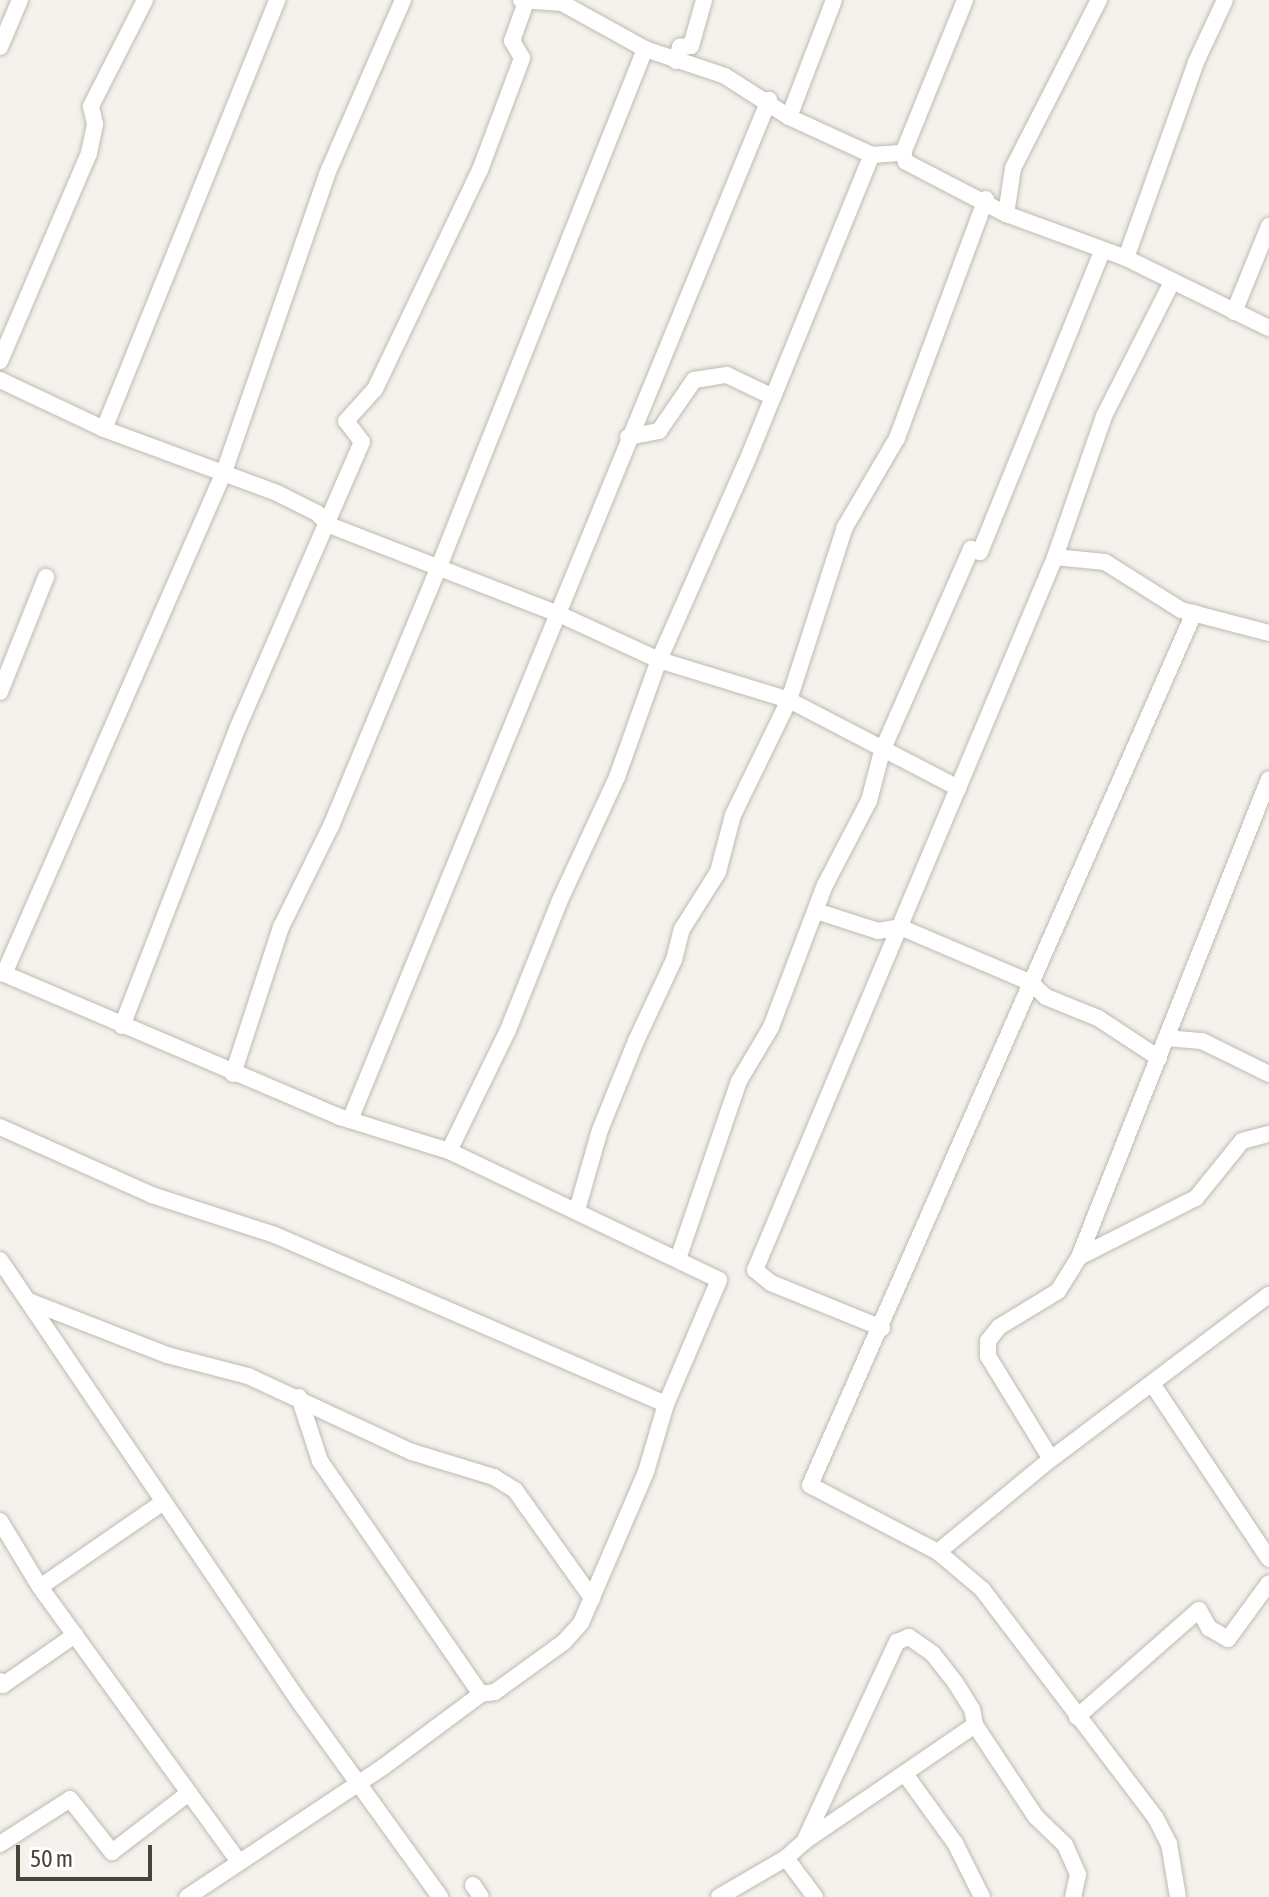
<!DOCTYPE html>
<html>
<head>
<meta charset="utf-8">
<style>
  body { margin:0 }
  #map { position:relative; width:1269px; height:1897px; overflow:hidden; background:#f5f2ed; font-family:"Asap Condensed",sans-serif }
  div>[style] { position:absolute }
  .roads { filter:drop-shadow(0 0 2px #bfbab0) drop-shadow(0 0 2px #bfbab0) }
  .street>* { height:16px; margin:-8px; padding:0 8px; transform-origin:8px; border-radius:8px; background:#fff }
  span { translate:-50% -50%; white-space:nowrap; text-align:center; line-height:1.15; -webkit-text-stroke:7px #fff; paint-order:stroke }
  .scale { position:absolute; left:16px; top:1845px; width:136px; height:36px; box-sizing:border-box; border:4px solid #48433b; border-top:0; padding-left:10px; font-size:24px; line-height:28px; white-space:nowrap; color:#48433b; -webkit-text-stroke:6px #fff; paint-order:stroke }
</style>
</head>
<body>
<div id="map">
  <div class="roads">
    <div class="street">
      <div style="left:521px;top:0;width:41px;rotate:4.2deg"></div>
      <div style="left:562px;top:3px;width:95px;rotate:29deg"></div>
      <div style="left:645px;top:49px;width:84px;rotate:18.6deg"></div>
      <div style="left:725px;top:76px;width:76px;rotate:32.6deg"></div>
      <div style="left:789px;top:117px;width:91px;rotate:24.6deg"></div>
      <div style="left:872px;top:155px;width:31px;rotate:-4deg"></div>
      <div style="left:903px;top:153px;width:9px;rotate:72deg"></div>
      <div style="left:906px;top:162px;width:113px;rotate:27.5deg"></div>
      <div style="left:1006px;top:214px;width:128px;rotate:20.1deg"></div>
      <div style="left:1126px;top:258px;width:159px;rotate:26.1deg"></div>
      <div style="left:0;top:47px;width:51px;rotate:-66.9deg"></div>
      <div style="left:676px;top:61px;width:15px;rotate:-74deg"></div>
      <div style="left:680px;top:47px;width:11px;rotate:-5deg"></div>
      <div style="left:691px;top:46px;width:48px;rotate:-74.2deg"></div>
      <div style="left:789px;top:117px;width:125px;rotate:-69deg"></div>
      <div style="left:903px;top:153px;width:165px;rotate:-67.9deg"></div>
      <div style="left:1006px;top:214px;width:47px;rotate:-81.3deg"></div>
      <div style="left:1013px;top:168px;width:189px;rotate:-62.9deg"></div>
      <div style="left:1126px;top:258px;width:208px;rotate:-70.3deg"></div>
      <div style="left:1196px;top:62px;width:68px;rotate:-64.9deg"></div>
      <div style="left:1234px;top:312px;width:93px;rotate:-67.9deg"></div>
      <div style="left:0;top:361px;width:226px;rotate:-66.8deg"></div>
      <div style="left:89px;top:153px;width:30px;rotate:-78deg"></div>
      <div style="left:95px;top:124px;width:18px;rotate:-103deg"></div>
      <div style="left:91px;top:106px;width:119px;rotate:-63deg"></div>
      <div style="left:0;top:380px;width:115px;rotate:25.2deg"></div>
      <div style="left:104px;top:429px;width:184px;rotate:20.3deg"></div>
      <div style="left:277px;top:493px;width:45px;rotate:26.6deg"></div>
      <div style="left:317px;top:513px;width:17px;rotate:45deg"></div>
      <div style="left:329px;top:525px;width:249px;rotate:21.2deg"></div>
      <div style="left:561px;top:615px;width:108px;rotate:24.7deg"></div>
      <div style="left:659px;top:660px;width:136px;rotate:17.1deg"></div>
      <div style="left:789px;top:700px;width:191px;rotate:27.5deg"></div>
      <div style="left:958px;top:788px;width:523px;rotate:112.84deg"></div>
      <div style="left:755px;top:1270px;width:21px;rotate:39deg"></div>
      <div style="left:771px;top:1283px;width:120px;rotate:22.1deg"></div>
      <div style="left:104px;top:429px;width:463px;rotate:-68deg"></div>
      <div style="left:628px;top:437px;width:32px;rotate:-11deg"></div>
      <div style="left:659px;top:431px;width:62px;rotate:-55.5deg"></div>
      <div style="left:694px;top:380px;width:33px;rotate:-9deg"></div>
      <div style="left:727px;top:375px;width:51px;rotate:25.6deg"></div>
      <div style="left:1055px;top:557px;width:50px;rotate:5.7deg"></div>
      <div style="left:1105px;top:562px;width:90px;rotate:32.3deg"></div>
      <div style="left:1181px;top:610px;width:91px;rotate:14.6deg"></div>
      <div style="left:0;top:692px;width:124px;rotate:-68.2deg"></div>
      <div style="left:958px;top:788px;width:251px;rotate:-67.2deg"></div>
      <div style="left:1055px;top:557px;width:149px;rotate:-70.8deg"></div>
      <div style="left:1104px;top:416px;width:150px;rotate:-63.1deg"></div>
      <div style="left:816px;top:911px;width:65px;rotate:17.9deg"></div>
      <div style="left:878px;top:931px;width:22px;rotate:-10deg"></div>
      <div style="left:900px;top:927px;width:142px;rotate:23.1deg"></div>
      <div style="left:1031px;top:983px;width:21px;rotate:43deg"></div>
      <div style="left:1046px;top:997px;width:56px;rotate:22deg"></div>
      <div style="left:1098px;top:1018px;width:73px;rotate:33.3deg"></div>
      <div style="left:0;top:972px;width:370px;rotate:23.1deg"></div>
      <div style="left:340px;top:1117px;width:114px;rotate:17.3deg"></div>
      <div style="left:449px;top:1151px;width:299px;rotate:25.5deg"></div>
      <div style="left:719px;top:1280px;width:135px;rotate:113.1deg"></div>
      <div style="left:666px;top:1404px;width:71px;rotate:106.4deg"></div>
      <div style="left:646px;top:1472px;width:164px;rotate:113.3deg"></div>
      <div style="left:581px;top:1623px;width:25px;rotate:132deg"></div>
      <div style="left:564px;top:1642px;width:85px;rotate:144.1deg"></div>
      <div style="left:495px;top:1692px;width:14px;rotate:172deg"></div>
      <div style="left:481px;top:1694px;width:122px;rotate:143.3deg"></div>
      <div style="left:383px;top:1767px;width:235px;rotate:146.4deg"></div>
      <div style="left:4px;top:974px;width:548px;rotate:-66.33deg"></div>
      <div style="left:224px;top:472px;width:315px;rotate:-70.9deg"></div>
      <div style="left:327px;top:174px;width:190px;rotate:-66.4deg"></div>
      <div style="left:122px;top:1026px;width:321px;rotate:-68.8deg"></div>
      <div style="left:238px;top:727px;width:311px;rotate:-66.5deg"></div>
      <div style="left:362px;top:442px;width:26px;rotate:-127deg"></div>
      <div style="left:346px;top:421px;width:43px;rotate:-47.8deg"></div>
      <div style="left:375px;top:389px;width:243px;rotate:-64.4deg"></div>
      <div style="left:480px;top:170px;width:120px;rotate:-69.4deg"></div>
      <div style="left:522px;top:58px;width:20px;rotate:-120deg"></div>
      <div style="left:512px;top:41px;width:41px;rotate:-70.3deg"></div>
      <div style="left:1166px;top:1038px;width:36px;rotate:5deg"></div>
      <div style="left:1202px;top:1041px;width:75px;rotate:26.2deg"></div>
      <div style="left:233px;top:1074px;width:155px;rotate:-71.9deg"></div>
      <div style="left:281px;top:927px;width:113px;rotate:-63.7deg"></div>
      <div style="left:331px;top:826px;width:278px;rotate:-67.4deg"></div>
      <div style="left:438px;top:569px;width:560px;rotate:-68.29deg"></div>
      <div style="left:350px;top:1120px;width:1103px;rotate:-67.67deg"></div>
      <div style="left:0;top:1127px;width:167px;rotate:24.1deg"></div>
      <div style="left:152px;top:1195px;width:129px;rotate:18deg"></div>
      <div style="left:275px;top:1235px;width:426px;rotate:23.4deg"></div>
      <div style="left:449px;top:1151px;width:135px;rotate:-64deg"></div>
      <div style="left:508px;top:1030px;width:140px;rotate:-68.2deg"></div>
      <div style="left:560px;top:900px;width:136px;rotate:-65.1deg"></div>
      <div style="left:617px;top:777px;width:124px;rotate:-70.3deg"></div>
      <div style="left:659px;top:660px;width:215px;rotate:-66.2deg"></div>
      <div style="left:746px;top:463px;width:333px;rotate:-67.8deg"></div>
      <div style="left:577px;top:1210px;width:83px;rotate:-74deg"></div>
      <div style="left:600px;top:1130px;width:96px;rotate:-68deg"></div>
      <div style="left:636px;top:1041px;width:89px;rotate:-64.9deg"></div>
      <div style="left:674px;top:960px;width:32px;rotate:-76deg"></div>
      <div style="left:682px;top:929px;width:67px;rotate:-57.7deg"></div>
      <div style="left:718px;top:872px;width:59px;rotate:-75.3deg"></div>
      <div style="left:733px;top:815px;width:128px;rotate:-64deg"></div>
      <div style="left:789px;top:700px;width:182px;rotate:-72.1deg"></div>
      <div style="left:845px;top:527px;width:103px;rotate:-59.7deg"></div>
      <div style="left:897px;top:438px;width:255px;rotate:-69.6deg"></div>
      <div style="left:1079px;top:1257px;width:131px;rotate:-26.8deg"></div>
      <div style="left:1196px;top:1198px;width:73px;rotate:-51.1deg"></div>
      <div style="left:1242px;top:1141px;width:28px;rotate:-15deg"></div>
      <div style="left:678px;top:1259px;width:188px;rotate:-71.1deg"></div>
      <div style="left:739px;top:1081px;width:63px;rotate:-59.3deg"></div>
      <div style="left:771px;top:1027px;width:152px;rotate:-69.2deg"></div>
      <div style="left:825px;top:885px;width:95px;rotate:-62.4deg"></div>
      <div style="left:869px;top:801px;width:52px;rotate:-75.4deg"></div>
      <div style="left:882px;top:751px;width:221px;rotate:-66.2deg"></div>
      <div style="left:971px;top:549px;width:9px;rotate:18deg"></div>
      <div style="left:980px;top:552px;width:324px;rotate:-67.9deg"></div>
      <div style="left:0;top:1260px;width:536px;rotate:55.87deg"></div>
      <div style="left:301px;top:1704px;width:238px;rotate:54.2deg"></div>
      <div style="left:31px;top:1302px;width:146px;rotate:21.3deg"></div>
      <div style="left:167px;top:1355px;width:84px;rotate:14.5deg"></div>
      <div style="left:248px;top:1376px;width:181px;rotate:24.9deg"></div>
      <div style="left:412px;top:1452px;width:86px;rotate:17deg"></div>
      <div style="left:494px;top:1477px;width:25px;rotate:32deg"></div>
      <div style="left:515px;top:1490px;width:133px;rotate:54.5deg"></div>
      <div style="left:1153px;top:1385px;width:209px;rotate:56.3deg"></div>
      <div style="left:299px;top:1397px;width:67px;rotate:71.8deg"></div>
      <div style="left:320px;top:1461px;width:283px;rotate:55.4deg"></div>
      <div style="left:1051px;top:1459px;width:273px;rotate:-37deg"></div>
      <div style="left:0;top:1521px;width:77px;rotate:58.8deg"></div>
      <div style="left:40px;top:1587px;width:339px;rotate:54.1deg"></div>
      <div style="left:938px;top:1552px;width:146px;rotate:-39.5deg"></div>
      <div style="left:1051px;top:1459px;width:121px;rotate:-121.5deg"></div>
      <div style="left:988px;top:1356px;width:15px;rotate:-90deg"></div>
      <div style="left:988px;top:1341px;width:18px;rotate:-52deg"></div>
      <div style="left:999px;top:1327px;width:69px;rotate:-31.4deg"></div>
      <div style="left:1058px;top:1291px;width:40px;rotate:-58deg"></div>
      <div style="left:1079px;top:1257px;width:514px;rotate:-68.32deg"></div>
      <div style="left:40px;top:1587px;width:150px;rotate:-34.6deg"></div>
      <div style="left:0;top:1681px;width:5px;rotate:53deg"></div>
      <div style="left:3px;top:1685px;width:88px;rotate:-34.8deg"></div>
      <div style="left:1077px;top:1717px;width:162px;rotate:-41.3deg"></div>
      <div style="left:1199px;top:1610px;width:21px;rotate:61deg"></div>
      <div style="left:1209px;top:1628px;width:22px;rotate:30deg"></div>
      <div style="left:1228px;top:1639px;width:69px;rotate:-53.8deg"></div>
      <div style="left:905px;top:1774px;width:85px;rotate:54.1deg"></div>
      <div style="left:955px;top:1843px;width:60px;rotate:63.4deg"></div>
      <div style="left:805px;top:1841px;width:206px;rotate:-34.3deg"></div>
      <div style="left:0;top:1844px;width:83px;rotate:-32.7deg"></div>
      <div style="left:70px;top:1799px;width:68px;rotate:51.6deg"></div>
      <div style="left:112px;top:1852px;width:97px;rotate:-37.5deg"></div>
      <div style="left:786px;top:1858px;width:49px;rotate:53.4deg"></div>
      <div style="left:473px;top:1885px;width:14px;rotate:56deg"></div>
      <div style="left:719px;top:1897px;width:78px;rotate:-30.2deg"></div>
      <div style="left:786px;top:1858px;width:24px;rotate:-42deg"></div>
      <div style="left:804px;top:1842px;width:221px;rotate:-65.1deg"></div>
      <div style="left:897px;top:1642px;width:13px;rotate:-23deg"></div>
      <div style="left:909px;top:1637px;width:29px;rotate:35deg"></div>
      <div style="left:933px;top:1654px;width:36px;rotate:52deg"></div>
      <div style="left:955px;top:1682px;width:32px;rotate:58deg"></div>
      <div style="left:972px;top:1709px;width:16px;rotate:79deg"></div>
      <div style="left:975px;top:1725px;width:110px;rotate:56.5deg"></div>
      <div style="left:1036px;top:1817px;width:40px;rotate:44deg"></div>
      <div style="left:1065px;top:1845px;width:32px;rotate:66deg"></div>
      <div style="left:1078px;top:1874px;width:24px;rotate:102deg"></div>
      <div style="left:1178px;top:1897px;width:54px;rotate:-99.6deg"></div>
      <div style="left:1169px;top:1844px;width:30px;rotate:-117deg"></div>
      <div style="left:1155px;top:1817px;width:285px;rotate:-127.2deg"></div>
      <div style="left:983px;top:1590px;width:59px;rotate:-139.8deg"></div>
      <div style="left:938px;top:1552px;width:144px;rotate:-152.4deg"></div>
      <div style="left:810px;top:1485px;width:953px;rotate:-66.23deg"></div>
    </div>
  </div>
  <div class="scale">50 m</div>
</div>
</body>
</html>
